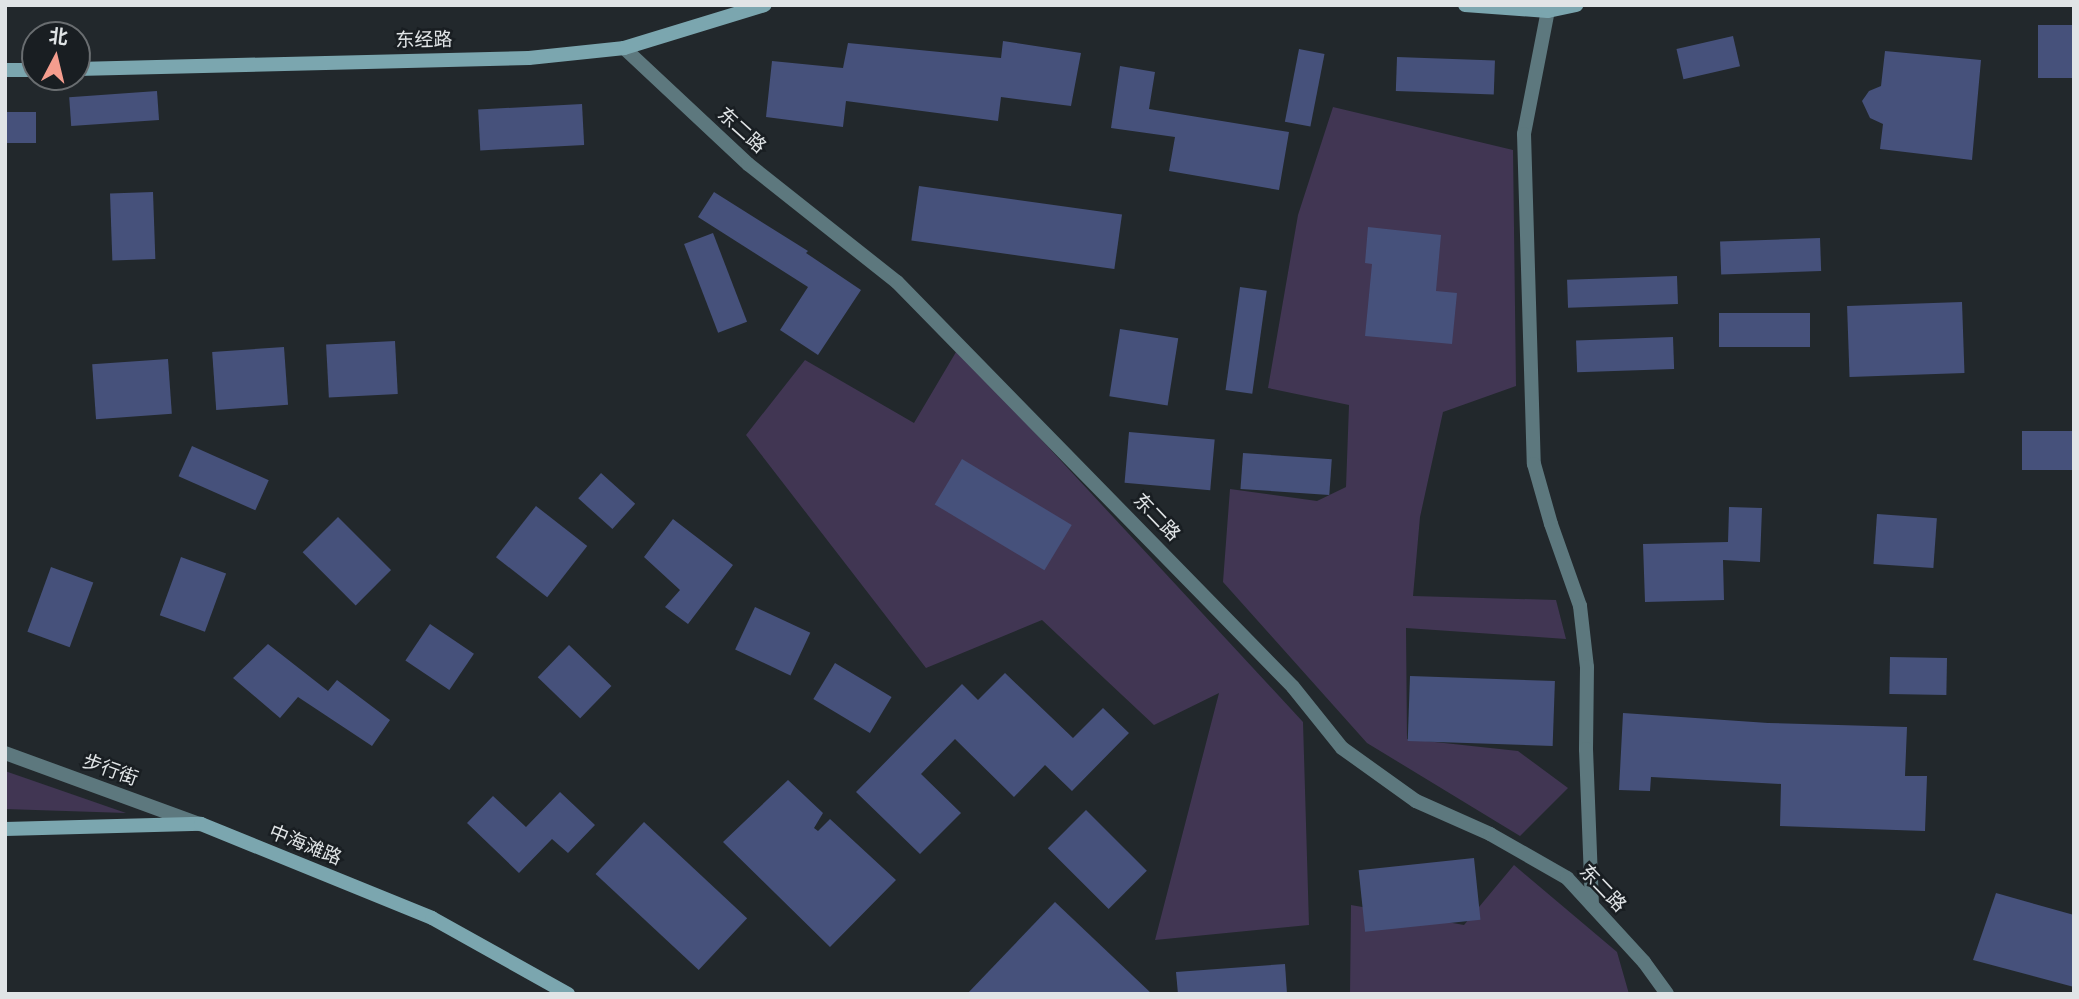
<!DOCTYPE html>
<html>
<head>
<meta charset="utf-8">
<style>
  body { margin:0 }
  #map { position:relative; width:2079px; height:999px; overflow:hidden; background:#22282c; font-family:Signika,"Noto Sans SC",sans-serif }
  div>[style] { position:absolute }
  .green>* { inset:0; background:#413653 }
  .building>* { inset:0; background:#46517b; transform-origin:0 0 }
  .minor>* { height:14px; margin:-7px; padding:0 7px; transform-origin:7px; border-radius:7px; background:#5d787e }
  .tertiary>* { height:14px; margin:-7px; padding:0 7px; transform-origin:7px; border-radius:7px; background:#5d787e }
  .secondary>* { height:14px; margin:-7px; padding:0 7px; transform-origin:7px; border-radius:7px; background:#7ba6af }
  span { translate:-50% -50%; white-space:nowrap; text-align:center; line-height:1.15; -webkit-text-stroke:5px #191e22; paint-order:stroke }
  .street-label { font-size:19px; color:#e0e4e6 }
  .frame { position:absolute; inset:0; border:7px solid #e0e4e6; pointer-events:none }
  .north { position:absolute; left:21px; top:21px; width:70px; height:70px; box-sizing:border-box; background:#191e22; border:2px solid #696d70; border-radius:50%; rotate:7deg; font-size:19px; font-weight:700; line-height:28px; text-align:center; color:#e0e4e6 }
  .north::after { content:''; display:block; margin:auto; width:24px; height:32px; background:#f59d8e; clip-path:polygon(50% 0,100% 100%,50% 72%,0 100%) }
</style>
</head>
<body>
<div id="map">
  <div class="green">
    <div style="clip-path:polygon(1333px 107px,1513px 150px,1516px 386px,1443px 412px,1420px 517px,1413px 596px,1556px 600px,1566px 639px,1406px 628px,1407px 739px,1518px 751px,1568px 788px,1520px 836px,1367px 743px,1223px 582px,1230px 489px,1317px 501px,1346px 487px,1349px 405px,1268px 388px,1298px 215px)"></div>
    <div style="clip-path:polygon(956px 352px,989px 383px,1303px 722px,1309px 925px,1155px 940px,1219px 693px,1154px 725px,1042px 620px,926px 668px,746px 435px,805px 360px,914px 423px)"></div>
    <div style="clip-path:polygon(5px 771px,126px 813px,5px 809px)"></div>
    <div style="clip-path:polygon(1514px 865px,1617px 952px,1629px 994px,1350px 994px,1351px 905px,1464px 925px)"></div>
  </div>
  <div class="building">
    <div style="left:2074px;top:25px;width:53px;height:36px;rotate:90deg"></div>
    <div style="left:1733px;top:36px;width:31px;height:58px;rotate:77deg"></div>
    <div style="clip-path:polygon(1003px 41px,1081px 53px,1071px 106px,1001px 97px,998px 121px,846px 101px,843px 127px,766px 117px,772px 61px,843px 68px,848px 43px,1001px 58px)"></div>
    <div style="left:1299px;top:49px;width:26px;height:74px;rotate:11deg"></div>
    <div style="clip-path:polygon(1885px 51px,1981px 60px,1972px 160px,1880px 149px,1883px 124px,1870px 118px,1862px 101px,1869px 91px,1881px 86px)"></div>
    <div style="left:1397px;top:57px;width:98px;height:34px;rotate:2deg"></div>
    <div style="clip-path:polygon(1120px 66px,1155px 72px,1149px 109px,1289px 132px,1279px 190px,1169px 171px,1175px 137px,1111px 128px)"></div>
    <div style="left:157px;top:91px;width:29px;height:88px;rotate:86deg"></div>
    <div style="left:582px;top:104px;width:41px;height:104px;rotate:87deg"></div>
    <div style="left:5px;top:112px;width:31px;height:31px"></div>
    <div style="left:919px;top:186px;width:205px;height:55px;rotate:8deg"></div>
    <div style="left:153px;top:192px;width:67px;height:43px;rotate:88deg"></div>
    <div style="clip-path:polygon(714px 192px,808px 251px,806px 253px,861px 290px,818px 355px,780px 330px,808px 287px,698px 217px)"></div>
    <div style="clip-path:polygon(1368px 227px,1441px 235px,1436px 291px,1457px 293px,1452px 344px,1365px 336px,1372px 264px,1365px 263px)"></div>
    <div style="left:713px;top:233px;width:95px;height:31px;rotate:69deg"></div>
    <div style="left:1820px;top:238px;width:33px;height:100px;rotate:88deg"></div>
    <div style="left:1677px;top:276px;width:28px;height:110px;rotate:88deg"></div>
    <div style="left:1240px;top:287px;width:27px;height:104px;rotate:8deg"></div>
    <div style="left:1962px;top:302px;width:71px;height:115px;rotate:88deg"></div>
    <div style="left:1719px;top:313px;width:91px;height:34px"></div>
    <div style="left:1120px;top:329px;width:59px;height:68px;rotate:9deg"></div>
    <div style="left:1673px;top:337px;width:32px;height:97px;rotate:88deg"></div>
    <div style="left:395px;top:341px;width:53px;height:69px;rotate:87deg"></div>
    <div style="left:284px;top:347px;width:58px;height:72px;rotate:86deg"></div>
    <div style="left:168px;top:359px;width:55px;height:76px;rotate:86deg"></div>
    <div style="left:2074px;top:431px;width:39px;height:52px;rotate:90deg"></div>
    <div style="left:1129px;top:432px;width:86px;height:51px;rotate:5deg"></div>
    <div style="left:192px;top:446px;width:84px;height:33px;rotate:24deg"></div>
    <div style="left:1243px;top:453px;width:89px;height:36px;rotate:4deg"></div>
    <div style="left:962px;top:459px;width:128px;height:53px;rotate:31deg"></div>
    <div style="left:601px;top:473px;width:46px;height:34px;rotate:42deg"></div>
    <div style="left:536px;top:506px;width:65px;height:65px;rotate:38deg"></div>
    <div style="clip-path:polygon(1729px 507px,1762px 508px,1760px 562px,1723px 560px,1724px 600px,1645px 602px,1643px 544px,1728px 542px)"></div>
    <div style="left:1877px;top:514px;width:60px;height:50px;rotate:4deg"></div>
    <div style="left:338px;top:517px;width:75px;height:50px;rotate:45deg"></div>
    <div style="clip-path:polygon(673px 519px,733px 565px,688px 624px,665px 607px,680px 590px,644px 557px)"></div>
    <div style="left:181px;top:557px;width:48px;height:62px;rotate:20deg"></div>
    <div style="left:51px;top:567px;width:45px;height:69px;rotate:20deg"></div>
    <div style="left:755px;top:607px;width:61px;height:47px;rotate:25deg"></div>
    <div style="left:430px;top:624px;width:53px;height:44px;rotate:34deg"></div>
    <div style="clip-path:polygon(268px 644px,328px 691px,337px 680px,390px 720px,372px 746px,298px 697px,280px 718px,233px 678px)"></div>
    <div style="left:569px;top:645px;width:59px;height:45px;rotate:44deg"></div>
    <div style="left:1890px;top:657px;width:57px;height:37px;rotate:1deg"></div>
    <div style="left:835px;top:663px;width:66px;height:42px;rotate:31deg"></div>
    <div style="clip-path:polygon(1005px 673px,1073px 738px,1103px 708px,1129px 733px,1072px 791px,1045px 765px,1014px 797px,955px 739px,921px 774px,961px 813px,920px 854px,856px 792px,962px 684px,978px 700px)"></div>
    <div style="left:1410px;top:676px;width:145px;height:65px;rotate:2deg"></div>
    <div style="clip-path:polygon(1623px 713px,1768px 723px,1907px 727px,1905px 776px,1927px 776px,1925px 831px,1780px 826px,1781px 784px,1651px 777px,1650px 791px,1619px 790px)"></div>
    <div style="clip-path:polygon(788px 780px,823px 813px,814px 828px,818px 831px,830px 819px,896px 880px,830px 947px,723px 842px)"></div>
    <div style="clip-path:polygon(560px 792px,595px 825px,568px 853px,552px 839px,519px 873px,467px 823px,493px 796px,526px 827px)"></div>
    <div style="left:1086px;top:810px;width:86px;height:54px;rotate:45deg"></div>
    <div style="left:644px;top:822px;width:141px;height:71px;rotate:43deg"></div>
    <div style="left:1474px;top:858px;width:62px;height:116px;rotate:84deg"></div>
    <div style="clip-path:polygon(1996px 893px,2074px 915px,2074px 987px,1973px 960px)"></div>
    <div style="clip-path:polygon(1055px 902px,1152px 994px,967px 994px)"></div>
    <div style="clip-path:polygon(1285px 964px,1287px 994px,1178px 994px,1176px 972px)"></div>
  </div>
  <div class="minor">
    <div style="left:1549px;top:5px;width:131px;rotate:101deg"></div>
    <div style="left:1524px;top:134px;width:330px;rotate:88.3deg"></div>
    <div style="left:1534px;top:464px;width:62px;rotate:74.2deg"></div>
    <div style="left:1551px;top:524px;width:87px;rotate:70.5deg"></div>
    <div style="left:1580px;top:606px;width:61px;rotate:83.5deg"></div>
    <div style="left:1587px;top:667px;width:82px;rotate:90.7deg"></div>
    <div style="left:1586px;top:749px;width:156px;rotate:87.8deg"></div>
    <div style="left:5px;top:753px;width:207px;rotate:20.1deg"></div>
  </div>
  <div class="tertiary">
    <div style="left:624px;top:48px;width:170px;rotate:43.1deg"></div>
    <div style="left:748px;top:164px;width:190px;rotate:38.4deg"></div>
    <div style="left:897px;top:282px;width:566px;rotate:45.64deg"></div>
    <div style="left:1293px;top:687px;width:78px;rotate:51.2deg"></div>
    <div style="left:1342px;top:748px;width:91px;rotate:35.6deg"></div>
    <div style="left:1416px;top:801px;width:81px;rotate:24deg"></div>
    <div style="left:1490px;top:834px;width:89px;rotate:29.7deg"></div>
    <div style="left:1567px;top:878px;width:114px;rotate:47.5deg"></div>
    <div style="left:1644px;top:962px;width:39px;rotate:54deg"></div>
  </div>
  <div class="secondary">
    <div style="left:1465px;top:5px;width:83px;rotate:4.1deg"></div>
    <div style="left:1548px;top:11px;width:29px;rotate:-12deg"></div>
    <div style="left:77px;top:69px;width:452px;rotate:-1.4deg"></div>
    <div style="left:529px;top:58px;width:96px;rotate:-6deg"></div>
    <div style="left:624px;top:48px;width:147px;rotate:-17deg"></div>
    <div style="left:5px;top:70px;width:30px"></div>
    <div style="left:5px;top:829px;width:196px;rotate:-1.5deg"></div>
    <div style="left:201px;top:824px;width:249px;rotate:22.1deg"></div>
    <div style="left:432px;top:918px;width:156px;rotate:29.2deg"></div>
  </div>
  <div class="street-label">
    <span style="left:424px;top:41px;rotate:-1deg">东经路</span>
    <span style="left:741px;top:131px;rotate:42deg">东二路</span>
    <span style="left:1156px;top:518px;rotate:46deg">东二路</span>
    <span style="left:110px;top:771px;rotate:20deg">步行街</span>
    <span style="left:305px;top:846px;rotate:22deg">中海滩路</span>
    <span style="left:1602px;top:889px;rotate:46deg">东二路</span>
  </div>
  <div class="frame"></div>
  <div class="north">北</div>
</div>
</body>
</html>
